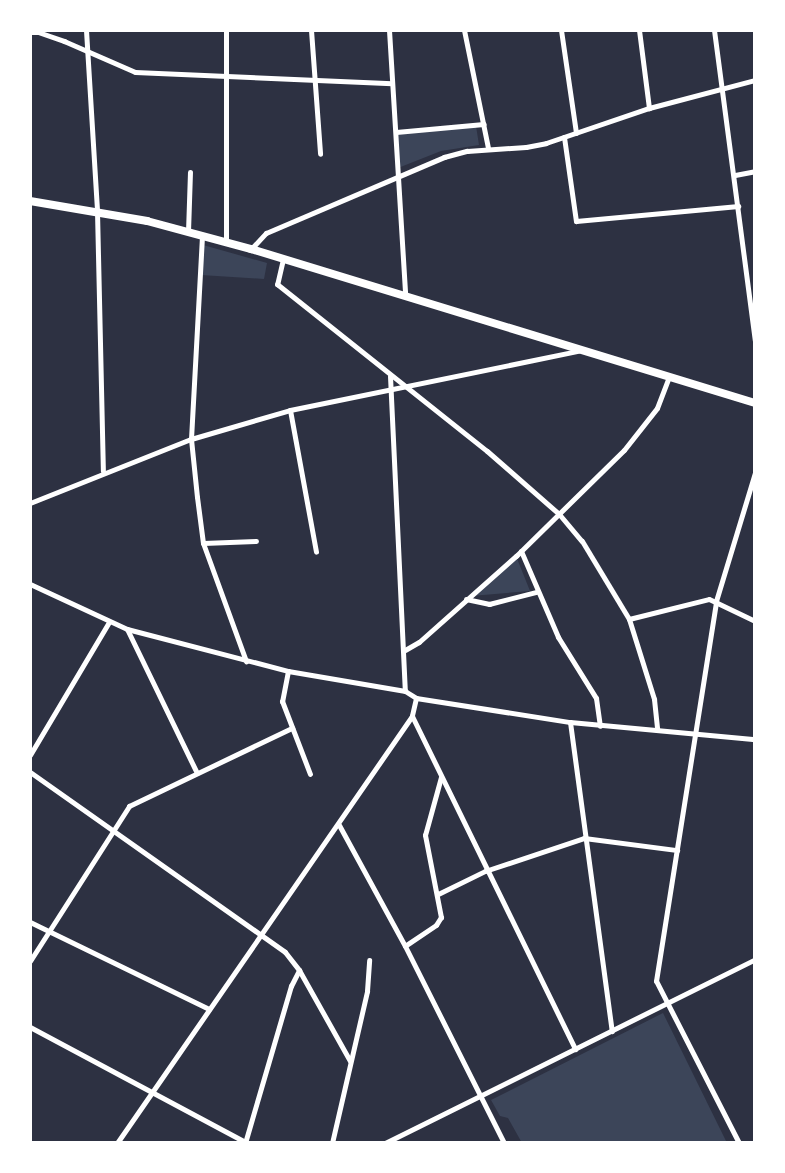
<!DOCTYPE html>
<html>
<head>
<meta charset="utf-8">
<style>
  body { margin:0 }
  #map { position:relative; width:785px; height:1173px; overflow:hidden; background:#2d3142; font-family:"Nunito Sans",sans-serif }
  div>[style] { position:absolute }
  .green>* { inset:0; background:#3c4559 }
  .minor>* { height:5px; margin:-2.5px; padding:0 2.5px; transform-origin:2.5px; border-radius:2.5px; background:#fff }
  .primary>* { height:8px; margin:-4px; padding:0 4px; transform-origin:4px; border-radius:4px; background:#fff }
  span { translate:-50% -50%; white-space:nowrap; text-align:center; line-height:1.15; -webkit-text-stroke:5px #fff; paint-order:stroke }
  .frame { position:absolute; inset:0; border:32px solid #fff; pointer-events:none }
</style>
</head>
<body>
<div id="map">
  <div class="green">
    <div style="clip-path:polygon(476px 126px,479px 145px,441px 151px,398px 168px,396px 132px)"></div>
    <div style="clip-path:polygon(203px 245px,267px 263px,264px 279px,201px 275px)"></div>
    <div style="clip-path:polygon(516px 556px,530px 591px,471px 596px)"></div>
    <div style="clip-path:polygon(663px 1013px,727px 1143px,522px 1143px,508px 1118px,500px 1116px,491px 1100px)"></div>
  </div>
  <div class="minor">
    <div style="left:86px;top:30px;width:181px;rotate:86.5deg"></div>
    <div style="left:97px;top:211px;width:260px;rotate:88.7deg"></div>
    <div style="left:226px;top:30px;width:213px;rotate:90deg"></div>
    <div style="left:311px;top:30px;width:124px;rotate:85.8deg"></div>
    <div style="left:389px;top:30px;width:265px;rotate:86.5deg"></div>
    <div style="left:464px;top:30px;width:120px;rotate:78.5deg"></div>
    <div style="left:561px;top:30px;width:104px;rotate:81.7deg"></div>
    <div style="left:639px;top:30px;width:79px;rotate:82.7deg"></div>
    <div style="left:714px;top:30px;width:313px;rotate:82.5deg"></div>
    <div style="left:30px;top:32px;width:8px"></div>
    <div style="left:38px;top:32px;width:28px;rotate:19deg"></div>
    <div style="left:64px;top:41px;width:77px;rotate:23.6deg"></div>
    <div style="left:135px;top:72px;width:257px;rotate:2.5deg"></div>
    <div style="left:396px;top:132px;width:88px;rotate:-5.2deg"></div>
    <div style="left:564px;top:137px;width:85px;rotate:81.9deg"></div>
    <div style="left:576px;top:221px;width:163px;rotate:-5.3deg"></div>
    <div style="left:735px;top:175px;width:20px;rotate:-11deg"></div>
    <div style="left:188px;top:232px;width:60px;rotate:-88.1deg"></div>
    <div style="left:202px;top:236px;width:203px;rotate:93.1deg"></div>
    <div style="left:191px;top:439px;width:58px;rotate:84.1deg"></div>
    <div style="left:197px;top:497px;width:46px;rotate:82.6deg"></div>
    <div style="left:203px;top:543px;width:126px;rotate:70deg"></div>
    <div style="left:251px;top:249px;width:22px;rotate:-47deg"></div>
    <div style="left:266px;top:233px;width:194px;rotate:-23.1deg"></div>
    <div style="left:444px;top:157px;width:24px;rotate:-15deg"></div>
    <div style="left:467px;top:151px;width:59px;rotate:-3.9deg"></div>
    <div style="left:526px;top:147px;width:20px;rotate:-11deg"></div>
    <div style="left:546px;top:143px;width:109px;rotate:-18.8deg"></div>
    <div style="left:649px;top:108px;width:110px;rotate:-14.8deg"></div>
    <div style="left:283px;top:259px;width:26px;rotate:103deg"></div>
    <div style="left:277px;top:284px;width:268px;rotate:38.5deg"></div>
    <div style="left:487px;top:451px;width:96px;rotate:41.2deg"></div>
    <div style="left:559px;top:514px;width:35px;rotate:50deg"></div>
    <div style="left:582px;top:541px;width:91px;rotate:58.9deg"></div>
    <div style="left:629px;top:619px;width:84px;rotate:72.6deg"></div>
    <div style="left:654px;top:699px;width:30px;rotate:84deg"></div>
    <div style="left:390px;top:376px;width:315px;rotate:87.3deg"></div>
    <div style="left:290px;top:410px;width:144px;rotate:79.6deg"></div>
    <div style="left:30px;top:503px;width:173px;rotate:-21.7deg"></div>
    <div style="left:191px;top:439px;width:103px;rotate:-16.3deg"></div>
    <div style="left:290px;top:410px;width:294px;rotate:-11.6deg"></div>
    <div style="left:203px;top:543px;width:53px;rotate:-2.2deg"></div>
    <div style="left:521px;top:551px;width:94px;rotate:66.7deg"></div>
    <div style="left:558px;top:637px;width:72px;rotate:58.1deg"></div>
    <div style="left:596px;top:698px;width:28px;rotate:82deg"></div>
    <div style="left:30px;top:584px;width:107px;rotate:24.9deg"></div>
    <div style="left:127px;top:629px;width:166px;rotate:14.6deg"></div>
    <div style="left:288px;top:671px;width:119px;rotate:9.7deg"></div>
    <div style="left:405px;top:691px;width:13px;rotate:32deg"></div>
    <div style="left:416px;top:698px;width:156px;rotate:8.9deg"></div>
    <div style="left:570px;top:722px;width:186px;rotate:5.3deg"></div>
    <div style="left:466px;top:599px;width:24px;rotate:12deg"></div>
    <div style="left:489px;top:604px;width:49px;rotate:-14.3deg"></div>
    <div style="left:629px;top:619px;width:82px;rotate:-14deg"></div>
    <div style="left:709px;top:599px;width:51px;rotate:25.6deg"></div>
    <div style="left:127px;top:629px;width:160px;rotate:64.1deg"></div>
    <div style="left:405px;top:650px;width:16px;rotate:-30deg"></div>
    <div style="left:419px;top:642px;width:130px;rotate:-41.6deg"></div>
    <div style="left:516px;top:556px;width:151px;rotate:-44.5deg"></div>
    <div style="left:624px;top:450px;width:53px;rotate:-51.8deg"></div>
    <div style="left:657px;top:408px;width:33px;rotate:-69deg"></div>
    <div style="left:288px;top:671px;width:31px;rotate:101deg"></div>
    <div style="left:282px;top:701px;width:78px;rotate:69deg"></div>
    <div style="left:416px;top:698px;width:18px;rotate:103deg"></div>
    <div style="left:412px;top:716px;width:371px;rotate:63.9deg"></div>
    <div style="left:570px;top:722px;width:312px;rotate:82.3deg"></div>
    <div style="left:30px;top:755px;width:155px;rotate:-59.3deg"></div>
    <div style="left:30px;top:772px;width:312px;rotate:35.2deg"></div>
    <div style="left:285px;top:952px;width:23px;rotate:52deg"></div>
    <div style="left:299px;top:970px;width:104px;rotate:60.7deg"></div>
    <div style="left:441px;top:777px;width:60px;rotate:105.4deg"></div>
    <div style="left:425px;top:835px;width:84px;rotate:79deg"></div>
    <div style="left:441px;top:917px;width:9px;rotate:122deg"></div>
    <div style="left:436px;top:925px;width:37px;rotate:146deg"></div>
    <div style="left:405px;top:946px;width:220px;rotate:63.3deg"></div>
    <div style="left:339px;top:825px;width:138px;rotate:61.4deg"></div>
    <div style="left:438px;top:894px;width:52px;rotate:-26.1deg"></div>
    <div style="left:485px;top:871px;width:104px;rotate:-18.4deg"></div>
    <div style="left:584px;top:838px;width:94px;rotate:7.4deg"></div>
    <div style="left:30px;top:922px;width:199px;rotate:25.9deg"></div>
    <div style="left:30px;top:961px;width:184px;rotate:-57.4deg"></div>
    <div style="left:129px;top:806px;width:181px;rotate:-25.6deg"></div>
    <div style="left:30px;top:1027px;width:244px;rotate:28.1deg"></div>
    <div style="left:117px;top:1143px;width:519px;rotate:-55.36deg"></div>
    <div style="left:245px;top:1143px;width:164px;rotate:-73.7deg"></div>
    <div style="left:291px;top:986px;width:18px;rotate:-63deg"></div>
    <div style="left:332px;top:1143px;width:156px;rotate:-77deg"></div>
    <div style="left:367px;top:991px;width:31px;rotate:-86deg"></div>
    <div style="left:385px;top:1143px;width:413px;rotate:-26.4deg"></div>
    <div style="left:739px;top:1143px;width:182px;rotate:-117.1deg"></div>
    <div style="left:656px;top:981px;width:385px;rotate:-81deg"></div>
    <div style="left:716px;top:601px;width:134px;rotate:-73.1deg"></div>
  </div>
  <div class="primary">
    <div style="left:30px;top:201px;width:119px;rotate:9.7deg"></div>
    <div style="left:147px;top:221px;width:108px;rotate:15.1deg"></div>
    <div style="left:251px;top:249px;width:527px;rotate:16.99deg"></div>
  </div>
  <div class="frame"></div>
</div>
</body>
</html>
